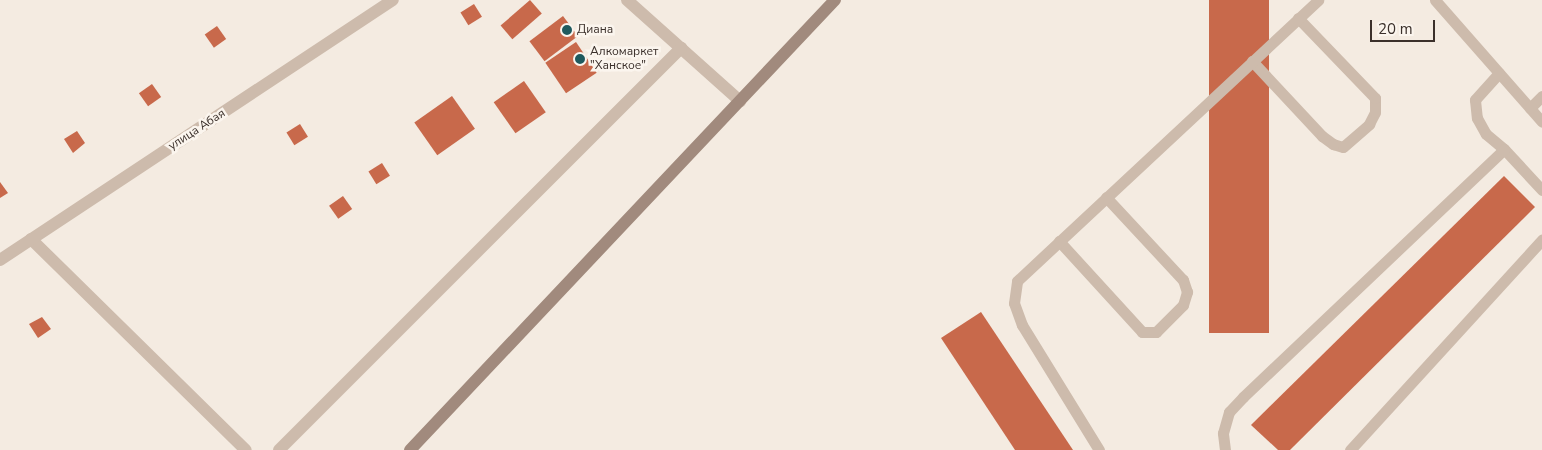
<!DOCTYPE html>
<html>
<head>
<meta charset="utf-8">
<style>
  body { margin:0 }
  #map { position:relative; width:1542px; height:450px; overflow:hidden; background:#f4ebe1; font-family:"Nunito Sans",sans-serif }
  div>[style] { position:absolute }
  .building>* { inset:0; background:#c8694b; transform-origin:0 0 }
  .lane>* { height:11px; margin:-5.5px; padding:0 5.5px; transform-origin:5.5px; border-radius:5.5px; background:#cdbbac }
  .street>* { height:12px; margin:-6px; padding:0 6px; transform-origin:6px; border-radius:6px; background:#cdbbac }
  .secondary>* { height:12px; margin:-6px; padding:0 6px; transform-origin:6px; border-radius:6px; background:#a18a7d }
  .dots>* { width:14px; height:14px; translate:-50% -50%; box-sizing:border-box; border:2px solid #fbf5ee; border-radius:50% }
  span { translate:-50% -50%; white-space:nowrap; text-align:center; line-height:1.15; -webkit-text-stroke:5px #fbf5ee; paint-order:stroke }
  .poi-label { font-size:12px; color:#3b302b }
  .left { translate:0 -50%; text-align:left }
  .street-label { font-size:12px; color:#3b302b }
  .scale { position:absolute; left:1370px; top:20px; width:65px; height:22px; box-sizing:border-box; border:2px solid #3b302b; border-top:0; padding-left:6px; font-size:15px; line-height:18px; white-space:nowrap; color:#3b302b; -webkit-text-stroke:4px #fbf5ee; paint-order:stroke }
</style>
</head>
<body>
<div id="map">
  <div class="building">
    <div style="left:530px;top:0;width:18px;height:39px;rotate:49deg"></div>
    <div style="left:1209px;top:0;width:60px;height:333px"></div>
    <div style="left:474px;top:4px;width:15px;height:16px;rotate:58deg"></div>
    <div style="left:563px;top:16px;width:25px;height:42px;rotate:53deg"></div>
    <div style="left:217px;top:26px;width:16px;height:15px;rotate:55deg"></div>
    <div style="left:576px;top:42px;width:37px;height:37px;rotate:56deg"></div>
    <div style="left:524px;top:81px;width:38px;height:37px;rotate:55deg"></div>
    <div style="left:152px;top:84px;width:16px;height:16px;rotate:55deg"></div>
    <div style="left:452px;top:96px;width:40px;height:46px;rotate:55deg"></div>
    <div style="left:300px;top:124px;width:15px;height:16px;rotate:58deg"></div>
    <div style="clip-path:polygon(77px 131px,85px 143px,73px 153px,64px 139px)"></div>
    <div style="left:382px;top:163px;width:15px;height:16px;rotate:58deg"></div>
    <div style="clip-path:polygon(1504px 176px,1535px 207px,1290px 450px,1278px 450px,1251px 425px)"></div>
    <div style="clip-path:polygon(0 182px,8px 193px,0 198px)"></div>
    <div style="left:343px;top:196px;width:16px;height:17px;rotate:55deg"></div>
    <div style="clip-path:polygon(981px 312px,1073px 450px,1015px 450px,941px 338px)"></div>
    <div style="clip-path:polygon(42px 317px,51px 329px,38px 338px,29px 324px)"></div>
  </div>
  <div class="lane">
    <div style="left:1435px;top:0;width:162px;rotate:48.7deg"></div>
    <div style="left:1252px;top:61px;width:103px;rotate:47deg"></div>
    <div style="left:1322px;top:136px;width:14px;rotate:36deg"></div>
    <div style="left:1333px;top:144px;width:10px;rotate:17deg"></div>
    <div style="left:1343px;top:147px;width:35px;rotate:-41deg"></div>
    <div style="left:1369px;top:124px;width:13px;rotate:-63deg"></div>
    <div style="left:1375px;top:112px;width:14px;rotate:-90deg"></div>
    <div style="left:1375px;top:98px;width:111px;rotate:-133.9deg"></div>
    <div style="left:1499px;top:73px;width:36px;rotate:132deg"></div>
    <div style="left:1475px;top:100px;width:18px;rotate:84deg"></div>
    <div style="left:1477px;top:118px;width:18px;rotate:61deg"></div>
    <div style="left:1486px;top:134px;width:23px;rotate:40deg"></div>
    <div style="left:1504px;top:149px;width:56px;rotate:47.2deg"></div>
    <div style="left:1530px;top:108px;width:17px;rotate:-45deg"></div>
    <div style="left:1059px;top:241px;width:123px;rotate:47.6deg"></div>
    <div style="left:1142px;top:332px;width:14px"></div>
    <div style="left:1156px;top:332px;width:38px;rotate:-45deg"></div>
    <div style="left:1183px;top:305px;width:14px;rotate:-73deg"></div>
    <div style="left:1187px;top:292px;width:13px;rotate:-108deg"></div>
    <div style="left:1183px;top:280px;width:113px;rotate:-132.9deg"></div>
    <div style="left:1099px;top:450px;width:147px;rotate:-121.6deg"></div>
    <div style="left:1022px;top:325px;width:23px;rotate:-110deg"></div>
    <div style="left:1014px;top:303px;width:22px;rotate:-82deg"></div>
    <div style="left:1017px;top:281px;width:412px;rotate:-43deg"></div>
    <div style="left:1225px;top:450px;width:17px;rotate:-97deg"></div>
    <div style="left:1223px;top:433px;width:22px;rotate:-74deg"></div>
    <div style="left:1229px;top:412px;width:21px;rotate:-47deg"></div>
    <div style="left:1243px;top:397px;width:360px;rotate:-43.5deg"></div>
    <div style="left:1350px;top:450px;width:285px;rotate:-47.6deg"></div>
  </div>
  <div class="street">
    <div style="left:627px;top:0;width:152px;rotate:41.8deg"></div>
    <div style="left:31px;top:239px;width:301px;rotate:44.5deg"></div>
    <div style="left:0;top:260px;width:471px;rotate:-33.5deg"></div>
    <div style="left:279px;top:450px;width:569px;rotate:-45deg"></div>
  </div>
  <div class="secondary">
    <div style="left:410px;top:450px;width:619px;rotate:-46.64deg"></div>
  </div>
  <div class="dots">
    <div style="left:567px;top:30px;background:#1f5a5e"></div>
    <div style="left:580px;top:59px;background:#1f5a5e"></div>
  </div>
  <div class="poi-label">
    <span class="left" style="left:577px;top:30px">Диана</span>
    <span class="left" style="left:590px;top:59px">Алкомаркет<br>"Ханское"</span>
  </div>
  <div class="street-label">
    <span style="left:197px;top:130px;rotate:-33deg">улица Абая</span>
  </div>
  <div class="scale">20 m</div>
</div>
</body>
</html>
